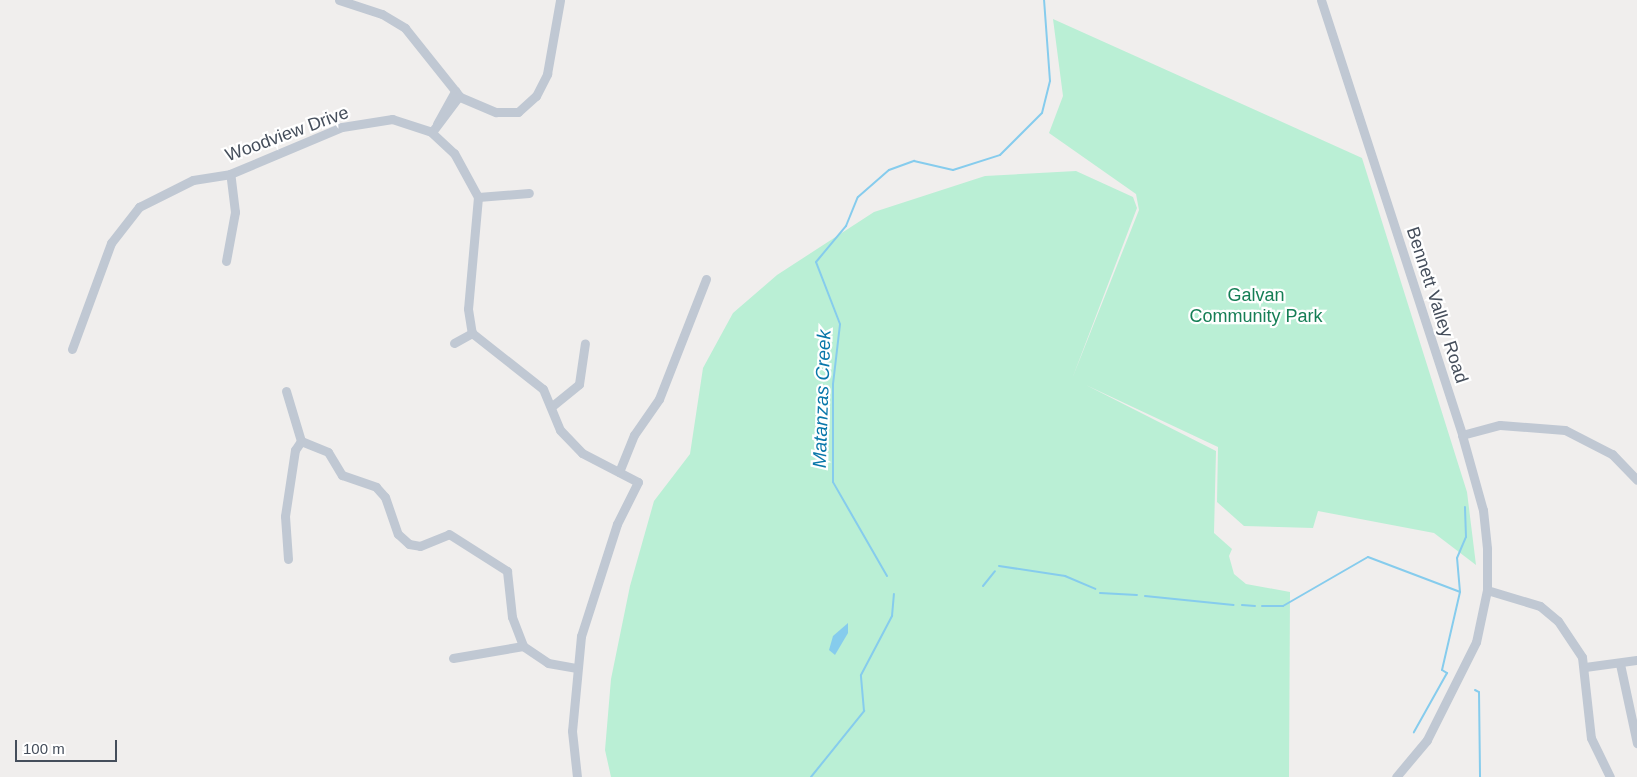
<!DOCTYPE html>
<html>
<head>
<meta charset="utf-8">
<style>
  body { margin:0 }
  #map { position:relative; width:1637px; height:777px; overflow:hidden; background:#f0eeed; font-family:Helvetica,sans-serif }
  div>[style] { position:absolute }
  .green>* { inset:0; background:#baefd5 }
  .water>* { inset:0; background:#86cced }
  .stream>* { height:2px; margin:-1px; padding:0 1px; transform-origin:1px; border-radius:1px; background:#86cced }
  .minor>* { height:9px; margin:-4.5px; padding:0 4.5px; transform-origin:4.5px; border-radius:4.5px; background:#c0c8d3 }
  span { translate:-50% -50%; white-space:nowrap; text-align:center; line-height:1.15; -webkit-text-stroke:4.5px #fff; paint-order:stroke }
  .street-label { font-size:18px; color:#454e5b }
  .park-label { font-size:18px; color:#157e55 }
  .water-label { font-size:19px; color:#0977aa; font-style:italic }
  .scale { position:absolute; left:15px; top:740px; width:102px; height:22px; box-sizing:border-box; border:2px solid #454e5b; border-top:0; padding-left:6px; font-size:15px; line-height:18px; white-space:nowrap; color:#454e5b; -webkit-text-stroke:4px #fff; paint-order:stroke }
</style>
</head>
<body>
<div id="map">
  <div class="green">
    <div style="clip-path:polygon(1053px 19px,1362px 158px,1467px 492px,1476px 565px,1434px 533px,1318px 511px,1313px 528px,1244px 526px,1217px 502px,1218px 447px,1086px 385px,1216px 451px,1214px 533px,1232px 549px,1229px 556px,1234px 574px,1246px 584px,1290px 592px,1289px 777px,611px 777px,605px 750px,611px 679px,630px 586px,654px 501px,690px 454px,703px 368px,733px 313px,777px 275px,874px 212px,985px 176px,1076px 171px,1133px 197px,1137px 208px,1072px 379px,1139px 210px,1136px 194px,1049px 133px,1063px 96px)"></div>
  </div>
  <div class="water">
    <div style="clip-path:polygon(848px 623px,848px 633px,835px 655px,829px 650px,833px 636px)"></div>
  </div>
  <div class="stream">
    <div style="left:999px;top:566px;width:67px;rotate:8.6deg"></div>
    <div style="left:1065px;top:576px;width:33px;rotate:23deg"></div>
    <div style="left:887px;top:576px;width:108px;rotate:-119.9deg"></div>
    <div style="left:833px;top:482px;width:98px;rotate:-90deg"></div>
    <div style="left:833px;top:384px;width:60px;rotate:-83.3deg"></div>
    <div style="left:840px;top:324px;width:66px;rotate:-111.2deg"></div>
    <div style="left:816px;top:262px;width:47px;rotate:-50.2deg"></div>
    <div style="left:846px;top:226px;width:31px;rotate:-68deg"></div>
    <div style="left:858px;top:197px;width:41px;rotate:-41.1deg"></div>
    <div style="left:889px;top:170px;width:27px;rotate:-20deg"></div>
    <div style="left:914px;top:161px;width:40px;rotate:13deg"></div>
    <div style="left:953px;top:170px;width:49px;rotate:-17.7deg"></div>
    <div style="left:1000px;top:155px;width:59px;rotate:-45deg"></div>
    <div style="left:1042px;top:113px;width:33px;rotate:-76deg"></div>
    <div style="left:1050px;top:81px;width:81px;rotate:-94.2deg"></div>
    <div style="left:983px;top:586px;width:19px;rotate:-51deg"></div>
    <div style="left:1460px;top:592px;width:34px;rotate:-95deg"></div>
    <div style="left:1457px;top:558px;width:23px;rotate:-67deg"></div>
    <div style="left:1466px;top:537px;width:30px;rotate:-92deg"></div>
    <div style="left:1100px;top:593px;width:37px;rotate:3deg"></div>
    <div style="left:1145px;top:596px;width:89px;rotate:5.8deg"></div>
    <div style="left:1242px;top:605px;width:13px;rotate:4deg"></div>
    <div style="left:1262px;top:606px;width:21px"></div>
    <div style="left:1283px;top:606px;width:98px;rotate:-30deg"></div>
    <div style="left:1368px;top:557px;width:98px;rotate:20.8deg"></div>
    <div style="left:1460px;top:592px;width:80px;rotate:103deg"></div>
    <div style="left:1442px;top:670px;width:6px;rotate:31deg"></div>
    <div style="left:1447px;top:673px;width:68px;rotate:119.2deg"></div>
    <div style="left:1475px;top:690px;width:4px;rotate:27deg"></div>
    <div style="left:1479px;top:692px;width:85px;rotate:89.3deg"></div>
    <div style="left:811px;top:777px;width:85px;rotate:-51.2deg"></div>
    <div style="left:864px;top:711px;width:36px;rotate:-95deg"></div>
    <div style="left:861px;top:675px;width:67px;rotate:-62.3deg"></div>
    <div style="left:892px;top:616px;width:22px;rotate:-85deg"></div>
  </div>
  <div class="minor">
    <div style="left:339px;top:0;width:45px;rotate:18deg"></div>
    <div style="left:382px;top:14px;width:27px;rotate:31deg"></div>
    <div style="left:405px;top:28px;width:88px;rotate:51.4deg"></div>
    <div style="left:460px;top:97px;width:39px;rotate:23deg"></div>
    <div style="left:496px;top:112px;width:22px"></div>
    <div style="left:518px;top:112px;width:24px;rotate:-42deg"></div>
    <div style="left:536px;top:96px;width:25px;rotate:-63deg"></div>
    <div style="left:547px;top:74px;width:75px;rotate:-80deg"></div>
    <div style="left:1321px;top:0;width:457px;rotate:72deg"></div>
    <div style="left:1462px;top:435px;width:78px;rotate:74.4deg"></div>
    <div style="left:1483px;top:510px;width:39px;rotate:84deg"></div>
    <div style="left:1487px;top:549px;width:41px;rotate:90deg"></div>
    <div style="left:1487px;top:590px;width:53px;rotate:101.9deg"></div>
    <div style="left:1476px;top:642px;width:110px;rotate:116.6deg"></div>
    <div style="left:1427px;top:740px;width:48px;rotate:130deg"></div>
    <div style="left:437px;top:124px;width:38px;rotate:-61deg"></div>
    <div style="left:432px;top:132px;width:45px;rotate:-53.1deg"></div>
    <div style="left:478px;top:197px;width:51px;rotate:-4.5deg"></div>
    <div style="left:226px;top:261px;width:50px;rotate:-79.6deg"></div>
    <div style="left:235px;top:212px;width:38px;rotate:-97deg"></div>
    <div style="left:454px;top:343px;width:21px;rotate:-29deg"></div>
    <div style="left:72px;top:349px;width:113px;rotate:-69.8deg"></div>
    <div style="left:111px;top:243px;width:46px;rotate:-52.1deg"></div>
    <div style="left:139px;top:207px;width:60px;rotate:-26.6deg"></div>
    <div style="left:193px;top:180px;width:37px;rotate:-9deg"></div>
    <div style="left:230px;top:174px;width:121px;rotate:-22.8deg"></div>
    <div style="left:342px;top:127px;width:51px;rotate:-9.1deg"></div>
    <div style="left:392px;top:119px;width:40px;rotate:18deg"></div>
    <div style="left:430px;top:131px;width:33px;rotate:43deg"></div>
    <div style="left:454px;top:153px;width:50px;rotate:61.4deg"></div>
    <div style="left:478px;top:197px;width:112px;rotate:95.1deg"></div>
    <div style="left:468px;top:309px;width:24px;rotate:81deg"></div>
    <div style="left:472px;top:333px;width:90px;rotate:38.3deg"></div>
    <div style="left:543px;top:389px;width:44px;rotate:67.5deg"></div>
    <div style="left:560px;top:430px;width:32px;rotate:46deg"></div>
    <div style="left:582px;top:453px;width:63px;rotate:27.4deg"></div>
    <div style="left:638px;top:482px;width:47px;rotate:116.6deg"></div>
    <div style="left:617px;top:524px;width:118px;rotate:107.8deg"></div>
    <div style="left:581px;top:636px;width:95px;rotate:95.4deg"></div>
    <div style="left:572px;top:731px;width:46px;rotate:83.8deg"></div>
    <div style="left:286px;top:391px;width:52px;rotate:73.3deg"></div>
    <div style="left:301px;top:441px;width:29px;rotate:22deg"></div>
    <div style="left:328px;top:452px;width:27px;rotate:59deg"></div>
    <div style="left:342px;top:475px;width:36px;rotate:19deg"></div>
    <div style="left:376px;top:487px;width:13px;rotate:48deg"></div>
    <div style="left:385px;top:497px;width:39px;rotate:71deg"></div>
    <div style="left:398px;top:534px;width:15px;rotate:42deg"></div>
    <div style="left:409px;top:544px;width:11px;rotate:10deg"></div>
    <div style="left:420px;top:546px;width:31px;rotate:-22deg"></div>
    <div style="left:449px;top:534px;width:69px;rotate:32.5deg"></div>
    <div style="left:507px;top:571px;width:46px;rotate:83.8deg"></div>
    <div style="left:512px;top:617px;width:31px;rotate:69deg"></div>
    <div style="left:523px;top:646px;width:30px;rotate:34deg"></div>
    <div style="left:548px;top:663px;width:28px;rotate:10deg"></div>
    <div style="left:551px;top:407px;width:36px;rotate:-39deg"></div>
    <div style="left:579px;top:384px;width:41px;rotate:-81.7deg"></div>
    <div style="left:1462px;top:435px;width:39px;rotate:-15deg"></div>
    <div style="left:1500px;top:425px;width:65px;rotate:4.4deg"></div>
    <div style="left:1565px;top:430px;width:53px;rotate:27.1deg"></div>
    <div style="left:1612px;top:454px;width:36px;rotate:46deg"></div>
    <div style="left:619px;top:472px;width:40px;rotate:-68deg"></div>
    <div style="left:634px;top:435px;width:44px;rotate:-55.2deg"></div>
    <div style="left:659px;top:399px;width:129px;rotate:-68.6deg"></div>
    <div style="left:288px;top:559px;width:43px;rotate:-94deg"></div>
    <div style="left:285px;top:516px;width:67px;rotate:-81.4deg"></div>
    <div style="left:295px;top:450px;width:11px;rotate:-56deg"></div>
    <div style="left:1487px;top:590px;width:55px;rotate:16.8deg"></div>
    <div style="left:1540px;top:606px;width:23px;rotate:40deg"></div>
    <div style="left:1558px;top:621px;width:43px;rotate:56.3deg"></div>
    <div style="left:1582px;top:657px;width:81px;rotate:83.7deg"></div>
    <div style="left:1591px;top:738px;width:43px;rotate:64deg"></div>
    <div style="left:453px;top:658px;width:71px;rotate:-9.7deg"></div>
    <div style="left:1620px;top:664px;width:81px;rotate:77.9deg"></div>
    <div style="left:1585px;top:667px;width:52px;rotate:-7.7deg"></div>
  </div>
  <div class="street-label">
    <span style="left:287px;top:134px;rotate:-20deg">Woodview Drive</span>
    <span style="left:1437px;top:305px;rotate:72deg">Bennett Valley Road</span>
  </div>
  <div class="park-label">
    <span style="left:1256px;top:306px">Galvan<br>Community Park</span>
  </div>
  <div class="water-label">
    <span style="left:822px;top:399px;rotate:-88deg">Matanzas Creek</span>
  </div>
  <div class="scale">100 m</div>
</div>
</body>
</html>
